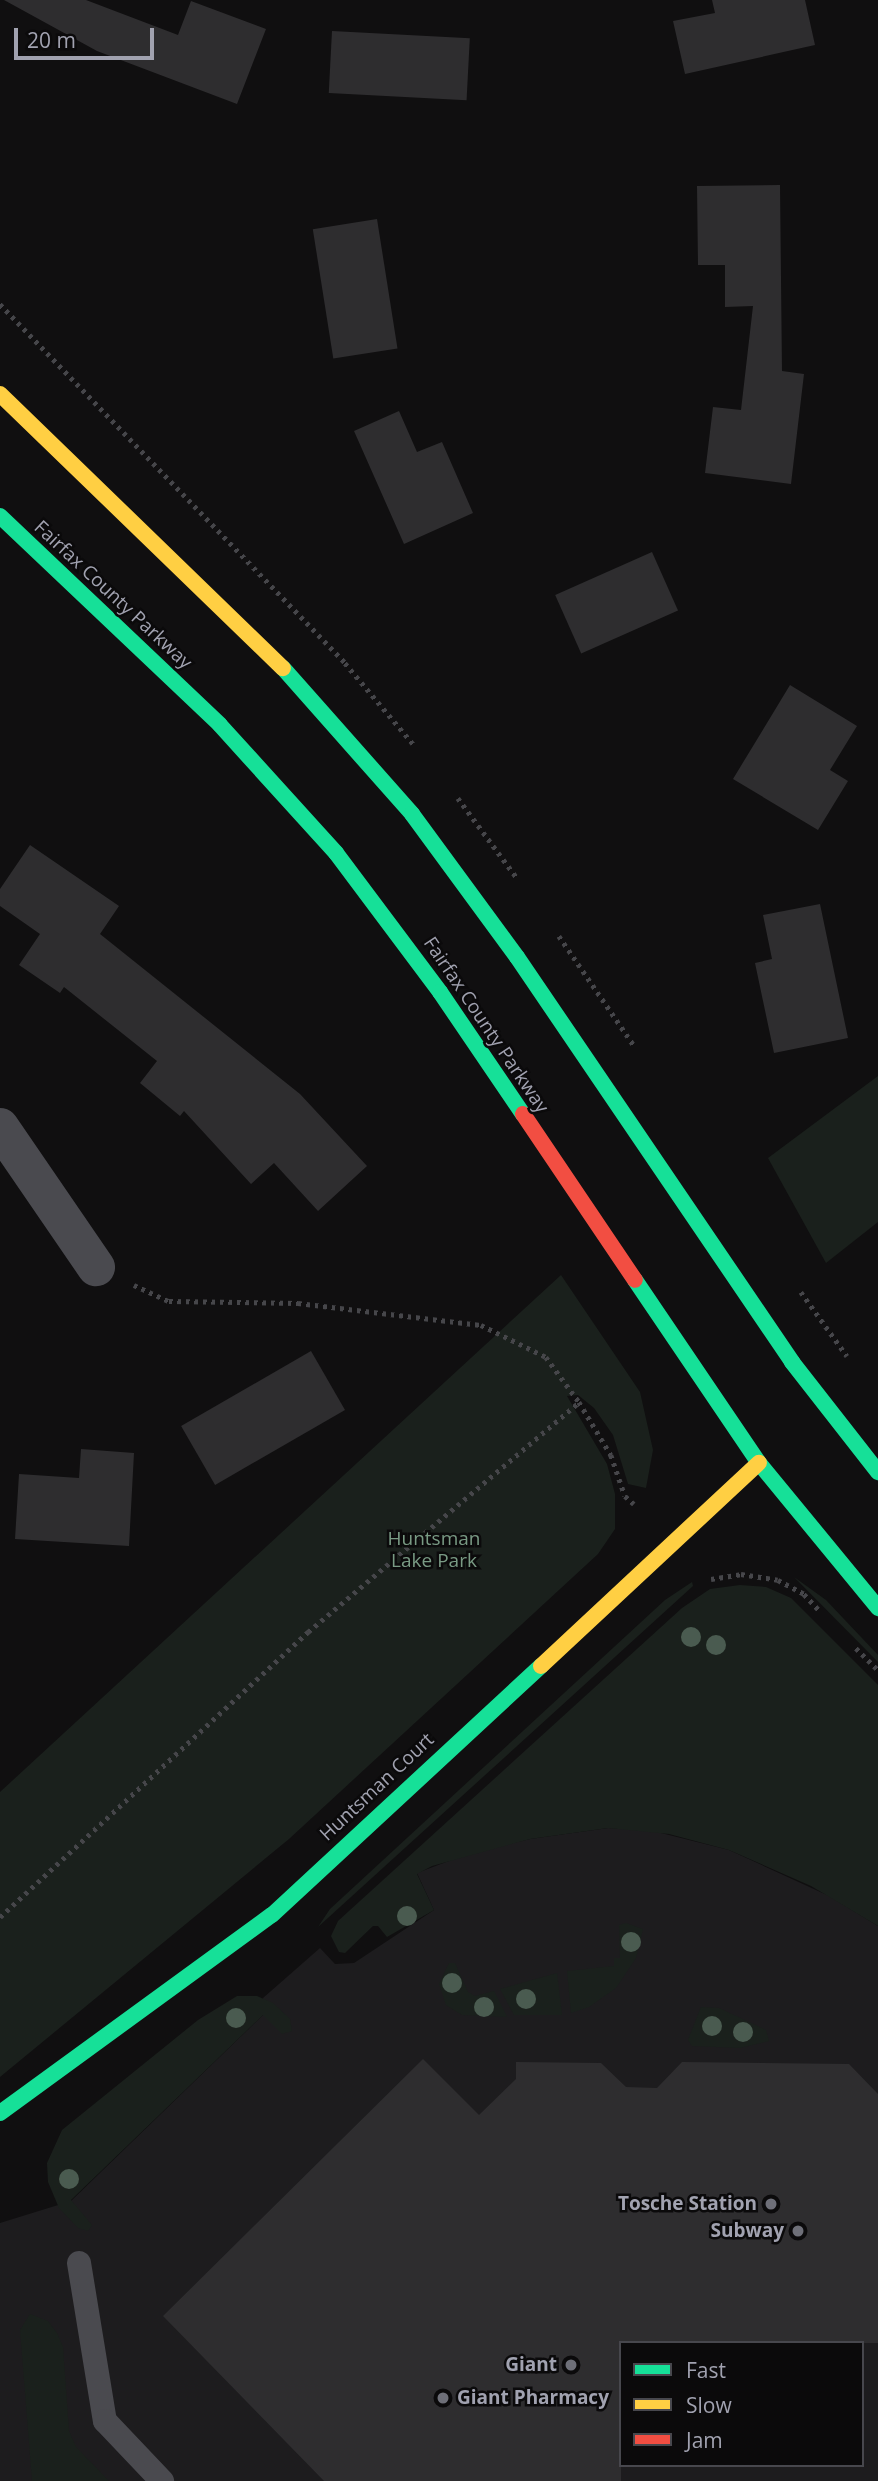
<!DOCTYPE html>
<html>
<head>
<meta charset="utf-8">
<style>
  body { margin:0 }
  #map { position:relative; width:878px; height:2481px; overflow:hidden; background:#100f10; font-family:"Open Sans",sans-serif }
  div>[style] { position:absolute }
  .built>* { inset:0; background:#1d1c1e }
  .green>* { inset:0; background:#1a201c }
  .building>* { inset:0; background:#2e2d2f; transform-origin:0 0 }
  .path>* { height:4.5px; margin-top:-2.25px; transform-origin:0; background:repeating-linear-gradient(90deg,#46464a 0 3.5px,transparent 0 8.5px) }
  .lane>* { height:24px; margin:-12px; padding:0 12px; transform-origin:12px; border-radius:12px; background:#4a4a4f }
  .street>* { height:38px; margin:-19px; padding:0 19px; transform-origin:19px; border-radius:19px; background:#4a4a4f }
  .fast>* { height:16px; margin:-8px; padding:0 8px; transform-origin:8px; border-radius:8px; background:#16e098 }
  .slow>* { height:16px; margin:-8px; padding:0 8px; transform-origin:8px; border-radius:8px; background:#ffcf43 }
  .jam>* { height:16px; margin:-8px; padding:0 8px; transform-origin:8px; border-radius:8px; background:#f24e42 }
  .trees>* { width:20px; height:20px; margin:-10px; border-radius:50%; background:#4a5b50 }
  .dots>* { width:19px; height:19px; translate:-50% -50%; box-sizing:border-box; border:4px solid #0b0a0b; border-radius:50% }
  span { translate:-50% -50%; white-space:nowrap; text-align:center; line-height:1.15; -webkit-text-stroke:5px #0b0a0b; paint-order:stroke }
  .street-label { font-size:19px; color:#a1a2b0 }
  .park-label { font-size:19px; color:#799a84 }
  .poi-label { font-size:19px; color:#a1a2b0; font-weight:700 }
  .right { translate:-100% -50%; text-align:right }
  .left { translate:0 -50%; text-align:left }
  .legend { position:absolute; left:619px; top:2341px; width:245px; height:126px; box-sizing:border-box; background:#0b0a0b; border:2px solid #47474d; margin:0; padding:9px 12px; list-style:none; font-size:21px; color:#a1a2b0 }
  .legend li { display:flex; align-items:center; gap:14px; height:35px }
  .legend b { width:35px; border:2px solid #47474d }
  .scale { position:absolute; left:14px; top:28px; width:140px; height:32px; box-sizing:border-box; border:4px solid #a1a2b0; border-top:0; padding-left:9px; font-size:21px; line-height:24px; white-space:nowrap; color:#a1a2b0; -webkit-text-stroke:5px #0b0a0b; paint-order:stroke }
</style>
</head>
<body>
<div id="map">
  <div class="built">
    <div style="clip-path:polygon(evenodd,608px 1828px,649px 1830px,729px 1850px,829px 1896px,878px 1926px,878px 2481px,0 2481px,0 2223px,71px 2201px,264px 2014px,263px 1998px,320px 1948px,335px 1964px,354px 1963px,434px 1910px,417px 1873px,470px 1853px,530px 1839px,608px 1828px,621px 2343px,862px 2343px,862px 2465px,621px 2465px,621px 2343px)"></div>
  </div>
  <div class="green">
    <div style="clip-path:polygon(878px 1076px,878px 1222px,826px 1263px,768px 1158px)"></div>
    <div style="clip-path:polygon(561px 1275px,640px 1392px,653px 1450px,646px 1488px,628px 1484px,613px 1435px,594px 1408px,578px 1395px,567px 1396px,607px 1464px,615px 1494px,615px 1529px,598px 1554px,289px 1839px,0 2077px,0 1792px)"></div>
    <div style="clip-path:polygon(794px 1577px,826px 1600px,878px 1655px,878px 1662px)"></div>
    <div style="clip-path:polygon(692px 1582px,693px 1586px,318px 1927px,330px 1909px,665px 1600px)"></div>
    <div style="clip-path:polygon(740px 1585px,766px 1587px,791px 1598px,878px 1685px,878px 1926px,811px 1886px,729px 1850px,669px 1834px,608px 1828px,530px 1839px,432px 1866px,417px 1874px,434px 1910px,387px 1937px,378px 1926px,373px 1926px,345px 1953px,339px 1952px,331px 1936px,338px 1921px,682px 1608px,710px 1589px)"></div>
    <div style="clip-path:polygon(626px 1923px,643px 1929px,636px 1958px,616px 1988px,589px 2007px,571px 2013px,567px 1971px,614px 1966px,614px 1958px,620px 1958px,619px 1925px)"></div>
    <div style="clip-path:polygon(449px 1963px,455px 1963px,468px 1992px,475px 1996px,494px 1991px,507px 2017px,462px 2015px,446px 2005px,439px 1984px)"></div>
    <div style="clip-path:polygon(557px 1973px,562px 2015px,514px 2015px,500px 1989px)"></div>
    <div style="clip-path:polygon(237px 1996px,257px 1996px,273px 2003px,290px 2019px,292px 2031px,282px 2034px,263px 2015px,71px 2200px,92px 2225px,88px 2231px,78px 2228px,59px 2208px,48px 2182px,47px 2163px,62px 2130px,198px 2020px)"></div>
    <div style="clip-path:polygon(701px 2007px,719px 2008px,766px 2030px,769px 2041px,740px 2048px,692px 2046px,688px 2040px)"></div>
    <div style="clip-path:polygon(30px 2314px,48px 2321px,57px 2333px,63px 2347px,69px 2431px,76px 2447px,109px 2481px,32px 2481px,20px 2330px)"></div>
  </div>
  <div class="building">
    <div style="clip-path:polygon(4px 0,86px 0,178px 35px,191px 1px,266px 29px,237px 104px,97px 51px)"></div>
    <div style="clip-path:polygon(712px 0,805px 0,815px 45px,685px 74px,673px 21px,715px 13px)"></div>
    <div style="left:332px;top:31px;width:138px;height:62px;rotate:3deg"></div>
    <div style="clip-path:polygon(780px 185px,782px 371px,804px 374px,791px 484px,705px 473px,713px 407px,741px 410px,753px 306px,725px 307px,725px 265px,698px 265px,697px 186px)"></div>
    <div style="left:377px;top:219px;width:131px;height:65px;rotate:81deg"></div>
    <div style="clip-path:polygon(399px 411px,417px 452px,442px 442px,473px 513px,404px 544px,354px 431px)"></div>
    <div style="left:652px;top:552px;width:64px;height:106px;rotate:66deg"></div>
    <div style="clip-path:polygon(790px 685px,857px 726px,830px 770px,848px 781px,818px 830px,733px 779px)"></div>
    <div style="clip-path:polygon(30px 845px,119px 906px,100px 934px,300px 1094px,367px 1166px,318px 1211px,274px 1163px,251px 1184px,184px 1111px,180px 1116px,140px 1083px,157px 1061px,64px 987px,60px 993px,19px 965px,40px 934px,0 906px,0 889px)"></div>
    <div style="clip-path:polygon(820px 904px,848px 1038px,774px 1053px,755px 963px,772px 959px,763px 915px)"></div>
    <div style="left:311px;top:1351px;width:68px;height:150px;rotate:60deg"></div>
    <div style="clip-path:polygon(81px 1449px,134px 1453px,129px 1546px,15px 1539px,19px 1474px,79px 1478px)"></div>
    <div style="clip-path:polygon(423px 2059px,479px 2115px,516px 2079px,516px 2062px,601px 2063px,626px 2087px,657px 2088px,682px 2062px,849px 2064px,878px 2094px,878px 2343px,621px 2343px,621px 2481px,324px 2481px,163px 2316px)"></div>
  </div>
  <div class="path">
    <div style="left:0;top:304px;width:498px;rotate:46.1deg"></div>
    <div style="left:345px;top:663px;width:107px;rotate:49.9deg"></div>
    <div style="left:458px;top:798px;width:99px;rotate:53.6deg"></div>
    <div style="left:559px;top:936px;width:135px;rotate:55.6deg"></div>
    <div style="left:134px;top:1285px;width:38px;rotate:25deg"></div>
    <div style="left:169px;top:1301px;width:129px;rotate:0.9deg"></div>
    <div style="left:298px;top:1303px;width:184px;rotate:6.9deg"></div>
    <div style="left:481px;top:1325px;width:72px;rotate:26.2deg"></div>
    <div style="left:546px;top:1357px;width:56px;rotate:53.7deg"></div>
    <div style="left:579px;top:1402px;width:62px;rotate:58.9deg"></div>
    <div style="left:611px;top:1455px;width:43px;rotate:71.1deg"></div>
    <div style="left:625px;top:1496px;width:12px;rotate:42deg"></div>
    <div style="left:801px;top:1292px;width:79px;rotate:54.3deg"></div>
    <div style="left:711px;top:1579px;width:30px;rotate:-9deg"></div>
    <div style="left:741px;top:1574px;width:37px;rotate:9deg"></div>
    <div style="left:778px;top:1580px;width:30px;rotate:28deg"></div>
    <div style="left:804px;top:1594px;width:21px;rotate:47deg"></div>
    <div style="left:856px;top:1648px;width:31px;rotate:45deg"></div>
    <div style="left:0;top:1917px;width:420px;rotate:-42.8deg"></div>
    <div style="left:308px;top:1632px;width:355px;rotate:-40.3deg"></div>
  </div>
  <div class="lane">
    <div style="left:79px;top:2263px;width:160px;rotate:80.7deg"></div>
    <div style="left:105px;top:2421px;width:83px;rotate:46.5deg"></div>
  </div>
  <div class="street">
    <div style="left:0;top:1127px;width:170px;rotate:55.6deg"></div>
  </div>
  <div class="fast">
    <div style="left:0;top:516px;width:303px;rotate:43.5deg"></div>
    <div style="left:220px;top:725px;width:173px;rotate:47.8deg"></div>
    <div style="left:336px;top:853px;width:174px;rotate:53.2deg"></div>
    <div style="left:440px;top:992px;width:148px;rotate:55.8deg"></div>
    <div style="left:283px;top:668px;width:195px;rotate:48.5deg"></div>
    <div style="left:412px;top:814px;width:177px;rotate:53.7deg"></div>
    <div style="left:517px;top:957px;width:490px;rotate:55.8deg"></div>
    <div style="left:792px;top:1362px;width:140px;rotate:52deg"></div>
    <div style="left:635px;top:1280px;width:221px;rotate:55.9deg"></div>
    <div style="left:759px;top:1463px;width:188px;rotate:50.6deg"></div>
    <div style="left:0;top:2113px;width:336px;rotate:-36.1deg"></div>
    <div style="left:272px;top:1915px;width:367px;rotate:-42.8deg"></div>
  </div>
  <div class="slow">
    <div style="left:0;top:394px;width:394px;rotate:44.1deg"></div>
    <div style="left:541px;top:1666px;width:298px;rotate:-43deg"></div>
  </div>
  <div class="jam">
    <div style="left:523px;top:1114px;width:200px;rotate:56deg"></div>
  </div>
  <div class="trees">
    <div style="left:691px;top:1637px"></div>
    <div style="left:716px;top:1645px"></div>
    <div style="left:407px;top:1916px"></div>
    <div style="left:631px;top:1942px"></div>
    <div style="left:452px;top:1983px"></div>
    <div style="left:526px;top:1999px"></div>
    <div style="left:484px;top:2007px"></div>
    <div style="left:236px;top:2018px"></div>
    <div style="left:712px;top:2026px"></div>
    <div style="left:743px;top:2032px"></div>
    <div style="left:69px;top:2179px"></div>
  </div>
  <div class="dots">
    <div style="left:771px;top:2204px;background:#6e6f78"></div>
    <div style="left:798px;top:2231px;background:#6e6f78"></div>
    <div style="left:571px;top:2365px;background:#6e6f78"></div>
    <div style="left:443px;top:2398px;background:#6e6f78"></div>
  </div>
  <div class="street-label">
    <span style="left:113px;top:595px;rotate:43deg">Fairfax County Parkway</span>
    <span style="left:486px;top:1025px;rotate:56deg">Fairfax County Parkway</span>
    <span style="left:377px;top:1787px;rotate:-43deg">Huntsman Court</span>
  </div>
  <div class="park-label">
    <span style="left:434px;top:1550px">Huntsman<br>Lake Park</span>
  </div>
  <div class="poi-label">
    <span class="right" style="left:757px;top:2204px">Tosche Station</span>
    <span class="right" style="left:784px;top:2231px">Subway</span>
    <span class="right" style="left:557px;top:2365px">Giant</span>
    <span class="left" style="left:457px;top:2398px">Giant Pharmacy</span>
  </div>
  <ul class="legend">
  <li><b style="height:9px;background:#16e098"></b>Fast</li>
  <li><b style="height:9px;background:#ffcf43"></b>Slow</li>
  <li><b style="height:9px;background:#f24e42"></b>Jam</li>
  </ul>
  <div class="scale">20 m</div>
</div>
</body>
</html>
